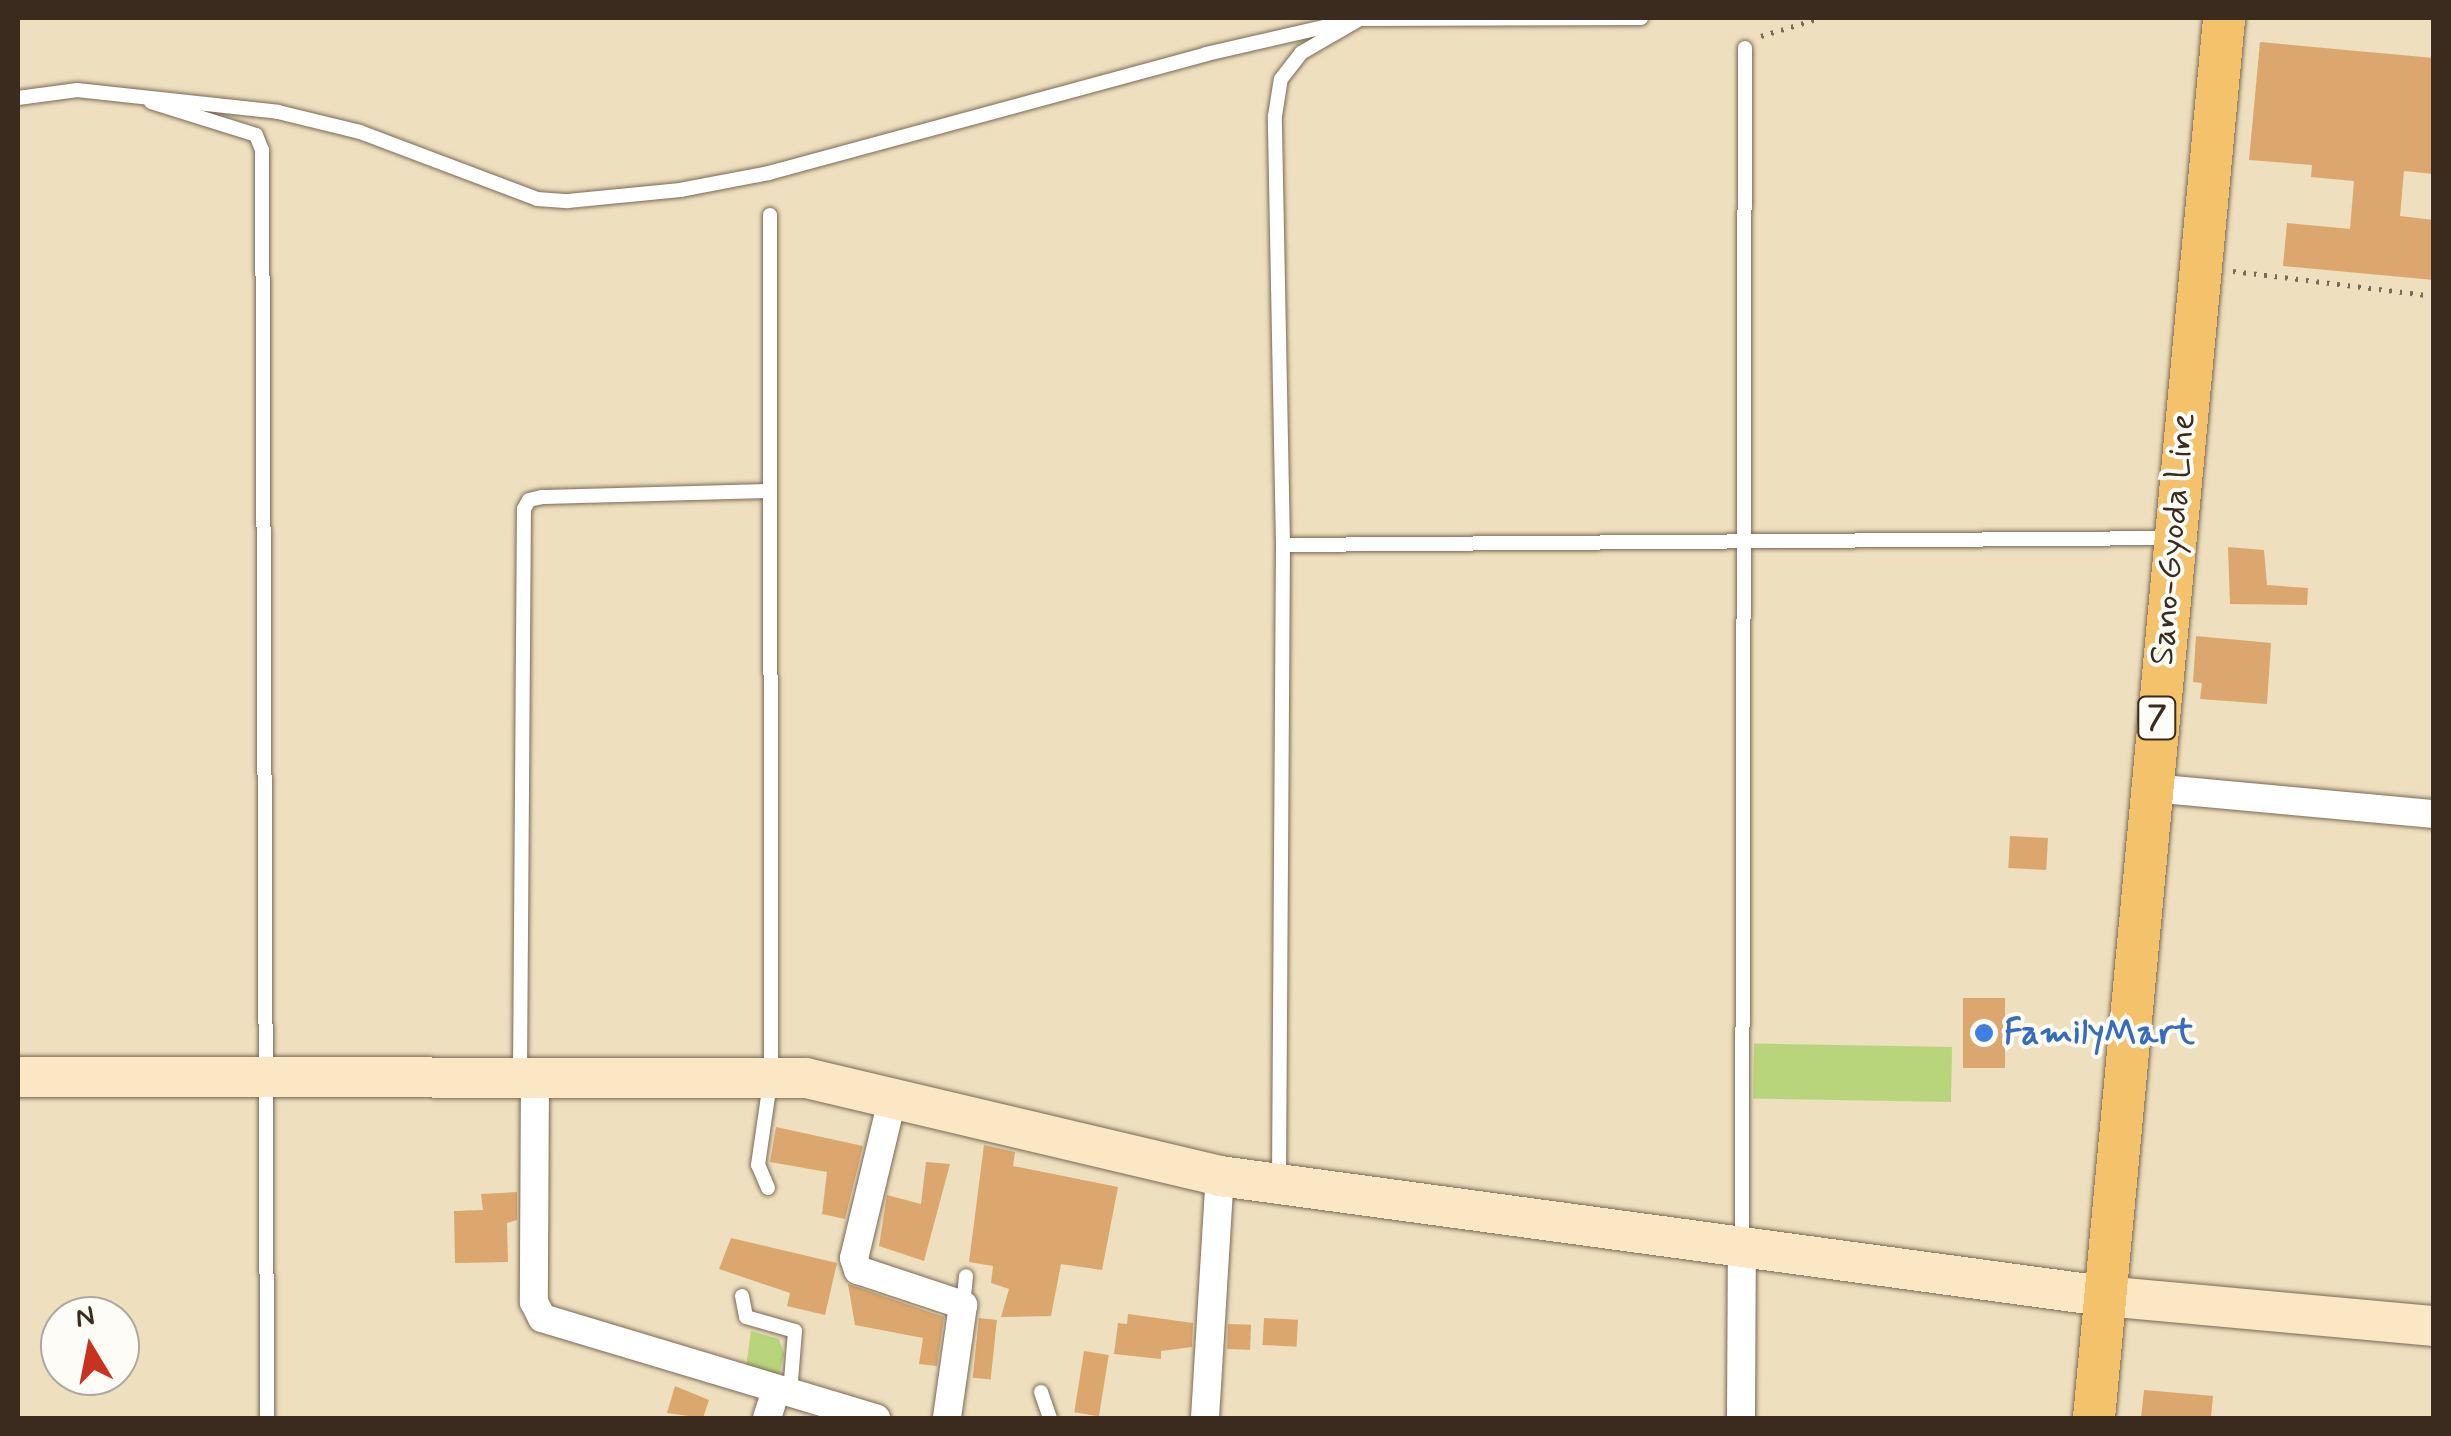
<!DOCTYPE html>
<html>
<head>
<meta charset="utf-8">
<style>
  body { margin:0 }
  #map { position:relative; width:2451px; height:1436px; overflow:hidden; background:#eedfbe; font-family:Mynerve,sans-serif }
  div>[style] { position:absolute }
  .green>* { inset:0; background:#b9d57b; transform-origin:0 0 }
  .building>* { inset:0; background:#dba76e; transform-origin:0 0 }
  .path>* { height:5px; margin-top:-2.5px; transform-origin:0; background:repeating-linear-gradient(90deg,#7a6956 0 2.5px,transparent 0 10.5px) }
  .roads { filter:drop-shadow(0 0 2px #7a6956) drop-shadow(0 0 2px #7a6956) }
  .lane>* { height:14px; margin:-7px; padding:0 7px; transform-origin:7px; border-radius:7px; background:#fff }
  .street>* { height:28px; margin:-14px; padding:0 14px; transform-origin:14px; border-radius:14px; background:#fff }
  .secondary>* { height:40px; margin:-20px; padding:0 20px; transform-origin:20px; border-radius:20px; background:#fbe7c3 }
  .primary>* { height:42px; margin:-21px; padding:0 21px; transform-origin:21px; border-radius:21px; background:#f4c26a }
  .dots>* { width:28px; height:28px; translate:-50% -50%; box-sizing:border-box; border:5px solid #fdfcf7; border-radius:50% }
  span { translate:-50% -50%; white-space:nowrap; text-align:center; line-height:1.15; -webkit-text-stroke:8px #fdfcf7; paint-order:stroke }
  .shield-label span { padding:2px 8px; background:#fdfcf7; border:2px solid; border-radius:8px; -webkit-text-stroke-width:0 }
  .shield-label { font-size:32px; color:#3b2a1e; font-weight:700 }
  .street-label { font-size:35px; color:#3b2a1e }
  .shop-label { font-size:35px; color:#366cbe; font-weight:700 }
  .left { translate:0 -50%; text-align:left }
  .frame { position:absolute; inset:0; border:20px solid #3b2a1e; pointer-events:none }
  .north { position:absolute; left:40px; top:1296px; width:100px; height:100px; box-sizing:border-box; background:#fdfcf7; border:2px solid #afa8a0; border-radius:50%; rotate:350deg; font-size:28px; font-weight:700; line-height:40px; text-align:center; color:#3b2a1e }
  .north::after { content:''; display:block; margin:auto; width:35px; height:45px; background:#c8321e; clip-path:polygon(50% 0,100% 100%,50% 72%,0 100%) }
</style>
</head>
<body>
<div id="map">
  <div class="green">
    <div style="left:1952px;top:1047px;width:55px;height:198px;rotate:91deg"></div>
    <div style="clip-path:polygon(751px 1331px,779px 1339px,784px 1354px,779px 1375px,746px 1367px)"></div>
  </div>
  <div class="building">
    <div style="clip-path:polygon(2260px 42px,2434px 58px,2434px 174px,2404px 171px,2400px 216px,2434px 220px,2434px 280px,2283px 266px,2287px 223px,2350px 229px,2354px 181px,2311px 177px,2312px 165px,2249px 160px)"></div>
    <div style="clip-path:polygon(2228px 547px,2264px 550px,2267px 585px,2308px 588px,2307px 605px,2230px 604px)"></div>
    <div style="clip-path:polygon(2196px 636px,2271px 643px,2267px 704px,2200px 699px,2202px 683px,2193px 682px)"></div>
    <div style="left:2010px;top:836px;width:38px;height:32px;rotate:3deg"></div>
    <div style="left:1963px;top:998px;width:42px;height:70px"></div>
    <div style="clip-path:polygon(776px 1127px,863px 1146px,845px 1219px,822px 1214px,827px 1172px,770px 1162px)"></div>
    <div style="clip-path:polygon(984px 1145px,1015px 1152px,1013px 1166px,1118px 1187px,1102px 1270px,1061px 1264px,1051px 1316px,1001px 1317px,1009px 1289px,991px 1283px,993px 1266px,969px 1262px)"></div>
    <div style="clip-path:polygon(926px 1162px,950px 1164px,924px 1261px,879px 1246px,887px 1195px,921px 1204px)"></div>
    <div style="clip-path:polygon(517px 1192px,517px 1220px,507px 1223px,508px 1262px,455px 1263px,454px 1211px,483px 1210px,481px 1194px)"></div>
    <div style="clip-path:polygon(731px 1238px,837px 1263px,825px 1315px,787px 1306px,790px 1293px,719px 1269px)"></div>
    <div style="clip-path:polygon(848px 1284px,944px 1317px,937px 1366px,919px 1364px,923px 1338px,855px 1325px)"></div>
    <div style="clip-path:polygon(1128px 1314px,1193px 1323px,1192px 1347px,1161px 1351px,1161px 1359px,1114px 1354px,1118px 1323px,1127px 1324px)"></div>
    <div style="left:979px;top:1318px;width:18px;height:60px;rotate:6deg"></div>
    <div style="left:1264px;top:1318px;width:34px;height:27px;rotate:3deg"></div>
    <div style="left:1228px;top:1324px;width:23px;height:25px;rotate:2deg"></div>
    <div style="left:1084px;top:1351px;width:25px;height:62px;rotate:9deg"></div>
    <div style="clip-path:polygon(675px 1386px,709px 1400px,703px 1418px,667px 1413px)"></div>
    <div style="clip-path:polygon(2144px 1390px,2213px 1396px,2211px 1418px,2141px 1418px)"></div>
  </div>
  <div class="path">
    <div style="left:1761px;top:36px;width:62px;rotate:-17deg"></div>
    <div style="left:2233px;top:271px;width:203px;rotate:7.1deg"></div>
  </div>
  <div class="roads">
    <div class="lane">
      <div style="left:18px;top:98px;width:60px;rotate:-7.7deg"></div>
      <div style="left:77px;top:90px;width:202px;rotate:6.2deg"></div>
      <div style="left:278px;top:112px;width:84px;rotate:13.7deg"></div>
      <div style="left:360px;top:132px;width:189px;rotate:20.7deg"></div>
      <div style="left:537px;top:199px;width:31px;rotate:4deg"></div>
      <div style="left:568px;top:201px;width:113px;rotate:-5.6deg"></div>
      <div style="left:680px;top:190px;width:91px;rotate:-10.8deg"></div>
      <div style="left:769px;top:173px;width:453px;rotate:-15.2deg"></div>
      <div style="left:1206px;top:54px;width:157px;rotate:-12.9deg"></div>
      <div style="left:1359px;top:19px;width:282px;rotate:-0.2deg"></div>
      <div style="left:151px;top:102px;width:110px;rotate:17.4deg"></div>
      <div style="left:256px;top:135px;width:16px;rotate:68deg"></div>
      <div style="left:262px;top:150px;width:1268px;rotate:89.77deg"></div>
      <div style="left:1283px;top:545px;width:888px;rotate:-0.45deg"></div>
      <div style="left:520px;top:1075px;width:566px;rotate:-89.6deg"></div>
      <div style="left:524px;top:509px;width:10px;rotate:-61deg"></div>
      <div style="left:529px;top:500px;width:13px;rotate:-13deg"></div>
      <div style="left:542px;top:497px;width:228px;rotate:-1.5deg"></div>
      <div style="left:1279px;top:1178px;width:633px;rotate:-89.64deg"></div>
      <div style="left:1283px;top:545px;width:429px;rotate:-91.1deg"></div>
      <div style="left:1275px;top:116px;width:37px;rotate:-81deg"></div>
      <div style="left:1281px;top:79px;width:33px;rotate:-52deg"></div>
      <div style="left:1301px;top:53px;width:66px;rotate:-30.1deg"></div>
      <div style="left:768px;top:1188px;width:25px;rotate:-113deg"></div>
      <div style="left:758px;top:1165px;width:90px;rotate:-81.7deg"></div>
      <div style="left:771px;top:1076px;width:861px;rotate:-90.07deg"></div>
      <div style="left:1742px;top:1242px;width:1194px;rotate:-89.86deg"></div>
      <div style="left:742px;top:1296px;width:21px;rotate:79deg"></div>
      <div style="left:746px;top:1317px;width:51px;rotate:15.9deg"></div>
      <div style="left:795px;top:1331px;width:62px;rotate:94.6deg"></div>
      <div style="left:963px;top:1305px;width:29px;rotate:-84deg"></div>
      <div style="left:1041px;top:1392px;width:28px;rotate:71deg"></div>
    </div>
    <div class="street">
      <div style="left:2152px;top:788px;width:283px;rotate:5.3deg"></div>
      <div style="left:535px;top:1075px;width:227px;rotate:90.3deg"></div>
      <div style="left:534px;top:1302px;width:18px;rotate:63deg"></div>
      <div style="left:542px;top:1318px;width:349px;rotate:16.7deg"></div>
      <div style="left:893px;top:1096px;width:167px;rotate:103.5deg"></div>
      <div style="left:854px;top:1258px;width:13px;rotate:72deg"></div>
      <div style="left:858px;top:1270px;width:111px;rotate:18.4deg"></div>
      <div style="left:963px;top:1305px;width:114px;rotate:98.1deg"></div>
      <div style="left:767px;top:1418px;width:29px;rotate:-72deg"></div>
      <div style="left:1205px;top:1418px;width:242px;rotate:-86.5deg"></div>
      <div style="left:1741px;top:1418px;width:170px;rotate:-89.7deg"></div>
    </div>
    <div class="secondary">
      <div style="left:18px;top:1077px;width:788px;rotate:0.07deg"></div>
      <div style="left:806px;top:1078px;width:425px;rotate:13.3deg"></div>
      <div style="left:1220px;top:1176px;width:891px;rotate:7.74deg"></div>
      <div style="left:2103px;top:1296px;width:332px;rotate:5.2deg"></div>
    </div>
    <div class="primary">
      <div style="left:2094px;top:1418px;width:1406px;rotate:-84.69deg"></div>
    </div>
  </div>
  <div class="dots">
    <div style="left:1984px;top:1033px;background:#3f7fe0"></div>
  </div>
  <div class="shield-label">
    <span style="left:2157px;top:718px">7</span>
  </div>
  <div class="street-label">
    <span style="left:2173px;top:539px;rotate:-85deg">Sano-Gyoda Line</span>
  </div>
  <div class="shop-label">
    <span class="left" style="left:2004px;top:1033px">FamilyMart</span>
  </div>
  <div class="frame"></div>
  <div class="north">N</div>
</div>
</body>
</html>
